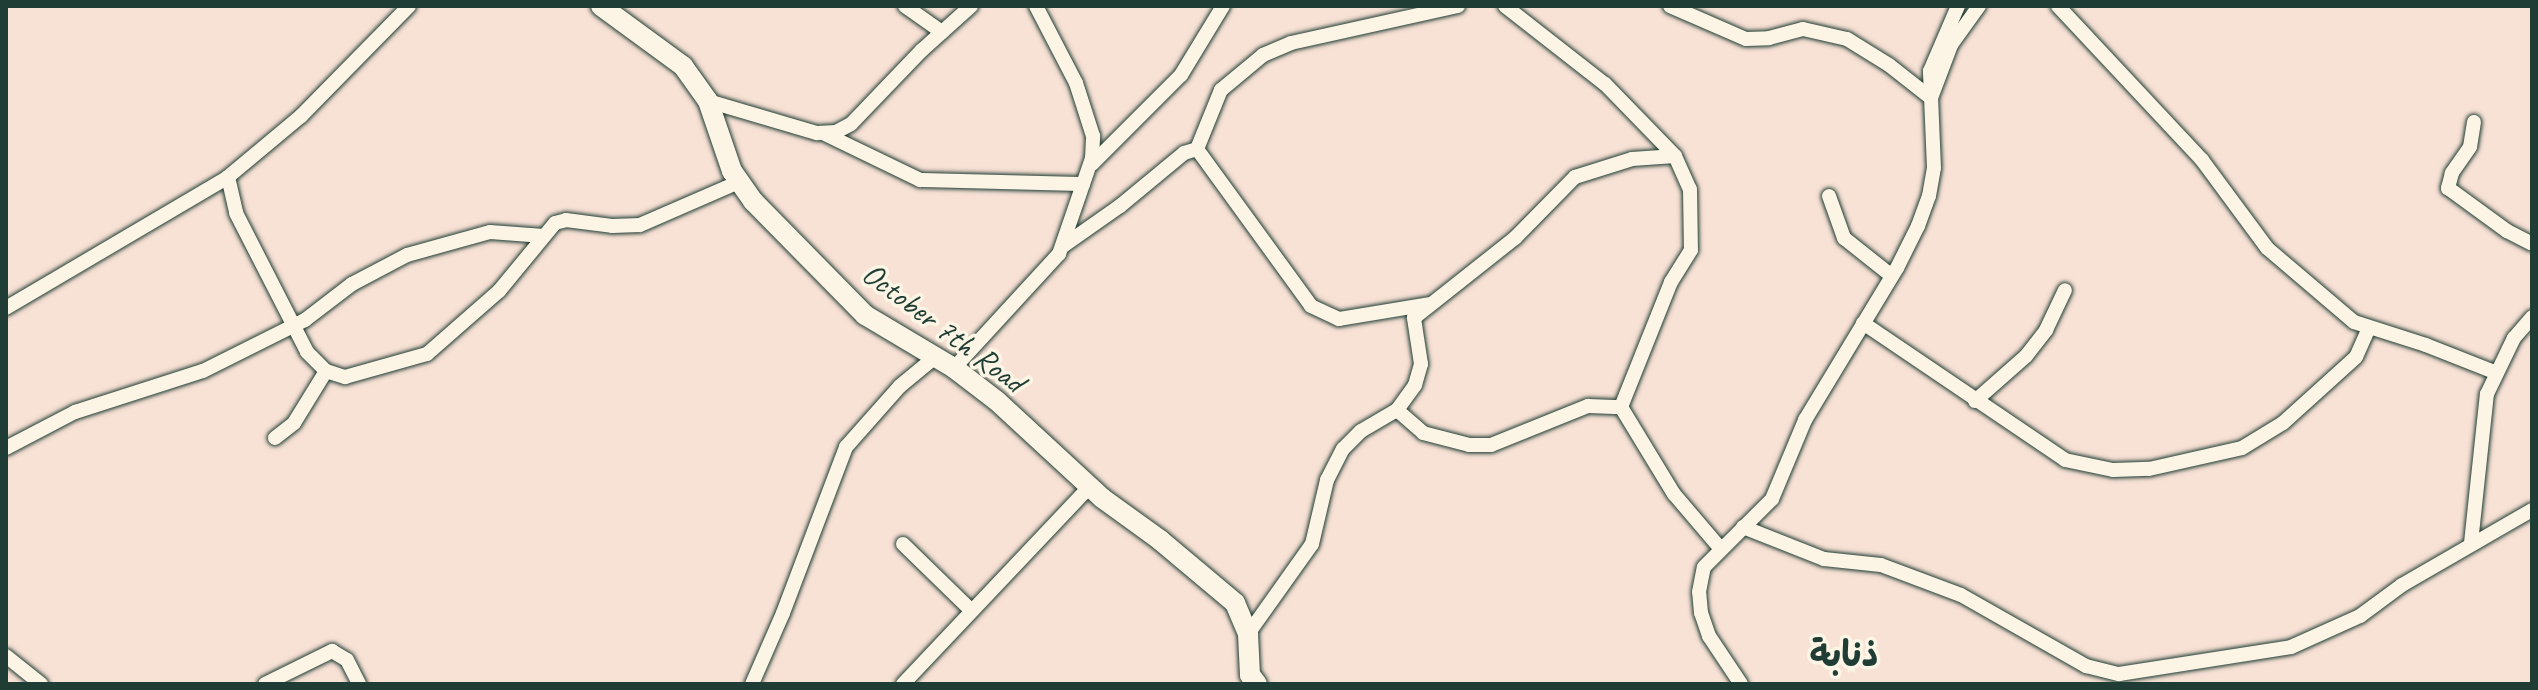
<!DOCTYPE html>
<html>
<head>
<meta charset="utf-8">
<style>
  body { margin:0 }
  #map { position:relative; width:2538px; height:690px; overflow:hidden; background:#f8e1d5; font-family:Caveat,"Playpen Sans Arabic",sans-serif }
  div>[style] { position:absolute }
  .roads { filter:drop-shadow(0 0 2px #1f3d34) drop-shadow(0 0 2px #1f3d34) }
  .street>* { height:14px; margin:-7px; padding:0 7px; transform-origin:7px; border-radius:7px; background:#fcf5e5 }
  .secondary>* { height:20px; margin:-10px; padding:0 10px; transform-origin:10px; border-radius:10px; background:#fcf5e5 }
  span { translate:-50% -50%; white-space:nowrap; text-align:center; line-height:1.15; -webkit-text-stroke:7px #fcf5e5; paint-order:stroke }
  .street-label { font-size:32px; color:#1f3d34 }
  .quarter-label { font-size:36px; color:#1f3d34; font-weight:700 }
  .frame { position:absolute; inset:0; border:8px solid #1f3d34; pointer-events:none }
</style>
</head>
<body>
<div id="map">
  <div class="roads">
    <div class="street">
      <div style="left:905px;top:6px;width:45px;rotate:35.1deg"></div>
      <div style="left:1505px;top:6px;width:127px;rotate:38deg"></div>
      <div style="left:1605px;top:84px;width:100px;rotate:45.8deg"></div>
      <div style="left:1670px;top:6px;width:83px;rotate:23.5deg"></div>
      <div style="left:1746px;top:39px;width:23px;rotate:-2deg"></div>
      <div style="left:1769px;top:38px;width:35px;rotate:-15deg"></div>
      <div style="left:1803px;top:29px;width:45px;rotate:12.8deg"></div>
      <div style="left:1847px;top:39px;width:49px;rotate:31.8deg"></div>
      <div style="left:1889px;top:65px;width:53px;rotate:38.2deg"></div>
      <div style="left:1931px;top:98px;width:57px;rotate:-69.3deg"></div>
      <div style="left:1951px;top:45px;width:48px;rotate:-54.3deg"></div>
      <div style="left:2058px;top:6px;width:211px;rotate:46.9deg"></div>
      <div style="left:2202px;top:160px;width:109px;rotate:53.5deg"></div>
      <div style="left:2267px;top:248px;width:114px;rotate:40.4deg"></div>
      <div style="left:2354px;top:322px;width:76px;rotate:17.7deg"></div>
      <div style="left:2426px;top:345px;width:76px;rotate:21.5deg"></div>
      <div style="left:708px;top:101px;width:114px;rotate:16.4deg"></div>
      <div style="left:817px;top:133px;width:19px;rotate:-3deg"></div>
      <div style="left:836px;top:132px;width:17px;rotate:-28deg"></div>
      <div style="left:851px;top:124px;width:103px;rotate:-46.2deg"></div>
      <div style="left:922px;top:50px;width:66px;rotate:-41.9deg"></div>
      <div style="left:2474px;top:122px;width:25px;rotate:99deg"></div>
      <div style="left:2470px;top:147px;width:32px;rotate:125deg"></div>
      <div style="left:2452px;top:173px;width:16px;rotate:105deg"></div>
      <div style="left:2448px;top:188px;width:73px;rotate:36.1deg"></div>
      <div style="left:2507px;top:231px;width:28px;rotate:27deg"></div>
      <div style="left:825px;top:134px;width:106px;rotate:25.8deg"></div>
      <div style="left:920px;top:180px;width:163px;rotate:1.4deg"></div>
      <div style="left:1197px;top:149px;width:64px;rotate:-67.9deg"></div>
      <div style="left:1221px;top:90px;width:55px;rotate:-39.8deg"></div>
      <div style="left:1263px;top:55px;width:30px;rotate:-23deg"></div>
      <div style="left:1291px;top:43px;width:171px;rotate:-12.5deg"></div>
      <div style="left:1092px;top:164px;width:126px;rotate:-45deg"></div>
      <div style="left:1181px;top:75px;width:81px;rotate:-58.7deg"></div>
      <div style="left:228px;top:177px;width:37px;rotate:77deg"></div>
      <div style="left:236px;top:213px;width:156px;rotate:62.9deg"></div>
      <div style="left:307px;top:352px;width:27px;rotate:45deg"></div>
      <div style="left:326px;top:371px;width:20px;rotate:18deg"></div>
      <div style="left:345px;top:377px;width:85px;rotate:-15.7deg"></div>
      <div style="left:427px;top:354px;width:96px;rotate:-41.2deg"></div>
      <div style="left:499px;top:291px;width:88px;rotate:-50.5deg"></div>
      <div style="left:555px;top:223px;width:11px;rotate:-15deg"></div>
      <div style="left:566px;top:220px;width:46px;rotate:7.4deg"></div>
      <div style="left:612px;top:226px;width:28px;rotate:-2deg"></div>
      <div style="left:640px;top:225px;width:108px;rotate:-23.5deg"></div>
      <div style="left:1829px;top:196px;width:45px;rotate:70.3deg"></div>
      <div style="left:1844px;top:238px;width:61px;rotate:38.4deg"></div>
      <div style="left:1063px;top:246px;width:70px;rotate:-35.1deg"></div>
      <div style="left:1120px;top:206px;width:83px;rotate:-39.6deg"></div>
      <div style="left:1184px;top:153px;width:14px;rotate:-17deg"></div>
      <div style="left:1197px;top:149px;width:194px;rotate:54deg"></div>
      <div style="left:1311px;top:306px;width:31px;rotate:25deg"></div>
      <div style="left:1339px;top:319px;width:92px;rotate:-9.4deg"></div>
      <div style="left:6px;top:308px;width:258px;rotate:-30.5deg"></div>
      <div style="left:228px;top:177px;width:95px;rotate:-39.9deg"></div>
      <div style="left:301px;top:116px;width:154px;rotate:-45.5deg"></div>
      <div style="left:1863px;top:323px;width:244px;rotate:34.1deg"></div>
      <div style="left:2065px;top:460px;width:49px;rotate:11.8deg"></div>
      <div style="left:2113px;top:470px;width:36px;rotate:-2deg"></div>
      <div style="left:2149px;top:469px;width:95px;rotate:-12.7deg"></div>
      <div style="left:2242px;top:448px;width:48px;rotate:-31.4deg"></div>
      <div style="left:2283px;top:423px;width:98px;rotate:-42.1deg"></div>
      <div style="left:2356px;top:357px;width:32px;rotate:-66deg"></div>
      <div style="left:954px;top:368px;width:155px;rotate:-47.4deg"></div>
      <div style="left:1059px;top:254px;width:102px;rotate:-71deg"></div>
      <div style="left:1092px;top:158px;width:22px;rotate:-87deg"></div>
      <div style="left:1093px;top:136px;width:56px;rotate:-107.8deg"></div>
      <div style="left:1076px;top:83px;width:87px;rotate:-117.5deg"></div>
      <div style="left:1975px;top:401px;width:68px;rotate:-41.4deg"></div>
      <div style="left:2026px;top:356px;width:33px;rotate:-52deg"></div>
      <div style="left:2046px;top:330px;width:44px;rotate:-64.6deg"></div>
      <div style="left:1397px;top:410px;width:35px;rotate:41deg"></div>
      <div style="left:1423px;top:433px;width:48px;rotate:14.6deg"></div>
      <div style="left:1469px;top:445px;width:22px"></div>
      <div style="left:1491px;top:445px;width:105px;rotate:-21.9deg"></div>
      <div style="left:1588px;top:406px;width:33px;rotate:2deg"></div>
      <div style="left:275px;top:438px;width:24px;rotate:-38deg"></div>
      <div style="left:294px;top:423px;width:61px;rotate:-58.4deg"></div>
      <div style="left:6px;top:448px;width:78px;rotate:-27.6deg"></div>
      <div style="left:75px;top:412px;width:134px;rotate:-17.8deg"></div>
      <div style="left:203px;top:371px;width:114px;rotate:-26.6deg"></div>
      <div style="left:305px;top:320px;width:59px;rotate:-37.5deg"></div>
      <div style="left:352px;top:284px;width:62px;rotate:-27.8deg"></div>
      <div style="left:407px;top:255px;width:86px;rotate:-15.5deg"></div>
      <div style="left:490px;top:232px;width:54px;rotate:4.2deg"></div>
      <div style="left:1743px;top:527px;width:87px;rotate:21.6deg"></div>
      <div style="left:1824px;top:559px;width:57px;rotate:6deg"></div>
      <div style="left:1881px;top:565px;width:85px;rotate:20.6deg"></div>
      <div style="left:1961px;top:595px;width:144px;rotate:29.6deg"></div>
      <div style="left:2086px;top:666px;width:34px;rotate:14deg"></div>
      <div style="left:2119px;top:674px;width:174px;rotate:-8.9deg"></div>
      <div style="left:2291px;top:647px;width:76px;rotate:-24.2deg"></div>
      <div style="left:2360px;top:616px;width:52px;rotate:-36.4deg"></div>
      <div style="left:2402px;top:585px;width:150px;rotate:-30deg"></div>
      <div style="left:2471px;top:543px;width:150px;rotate:-83.9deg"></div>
      <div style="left:2487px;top:394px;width:62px;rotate:-64.3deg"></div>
      <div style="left:2514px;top:338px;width:28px;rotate:-49deg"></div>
      <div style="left:903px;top:544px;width:96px;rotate:44.2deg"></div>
      <div style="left:1248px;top:634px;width:110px;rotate:-54.6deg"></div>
      <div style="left:1312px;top:544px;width:66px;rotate:-76.8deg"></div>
      <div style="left:1327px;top:480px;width:35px;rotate:-63deg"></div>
      <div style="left:1343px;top:449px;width:25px;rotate:-45deg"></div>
      <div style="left:1361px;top:431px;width:42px;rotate:-30.3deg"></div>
      <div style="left:1397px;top:410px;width:31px;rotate:-54deg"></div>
      <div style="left:1415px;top:385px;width:22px;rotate:-74deg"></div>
      <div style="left:1421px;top:364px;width:47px;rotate:-98.7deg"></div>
      <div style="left:1414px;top:318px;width:129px;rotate:-38.4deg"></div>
      <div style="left:1515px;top:238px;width:86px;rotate:-45.5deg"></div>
      <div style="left:1575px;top:177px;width:60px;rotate:-17.5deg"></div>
      <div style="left:1632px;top:159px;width:43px;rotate:-4deg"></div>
      <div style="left:1675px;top:156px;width:36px;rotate:66deg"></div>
      <div style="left:1690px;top:189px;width:61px;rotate:89.1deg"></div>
      <div style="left:1691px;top:250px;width:38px;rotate:122deg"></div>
      <div style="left:1671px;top:282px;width:135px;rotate:111.8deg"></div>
      <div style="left:1621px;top:407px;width:102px;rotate:58.7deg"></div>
      <div style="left:1674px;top:494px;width:71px;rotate:49.6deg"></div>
      <div style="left:6px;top:656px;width:45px;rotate:38.7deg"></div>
      <div style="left:265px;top:684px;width:75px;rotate:-26.2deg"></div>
      <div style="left:332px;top:651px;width:17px;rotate:31deg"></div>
      <div style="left:347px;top:660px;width:27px;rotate:63deg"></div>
      <div style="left:752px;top:684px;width:77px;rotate:-66.4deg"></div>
      <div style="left:783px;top:613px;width:178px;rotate:-69.2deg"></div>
      <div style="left:846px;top:447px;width:81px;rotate:-48.5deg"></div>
      <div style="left:900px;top:386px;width:44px;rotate:-39.5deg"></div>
      <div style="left:903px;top:684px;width:271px;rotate:-46.6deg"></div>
      <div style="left:1741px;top:684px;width:58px;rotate:-123.7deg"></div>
      <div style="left:1709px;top:636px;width:24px;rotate:-109deg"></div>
      <div style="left:1701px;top:613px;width:21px;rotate:-95deg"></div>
      <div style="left:1699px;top:592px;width:25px;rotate:-79deg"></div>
      <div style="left:1704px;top:567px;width:96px;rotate:-45deg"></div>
      <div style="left:1772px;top:499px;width:86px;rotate:-67.3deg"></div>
      <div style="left:1805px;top:420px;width:178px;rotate:-58.8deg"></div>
      <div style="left:1897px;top:268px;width:47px;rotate:-63.4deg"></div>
      <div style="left:1918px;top:226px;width:32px;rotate:-70deg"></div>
      <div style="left:1929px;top:196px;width:28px;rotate:-80deg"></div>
      <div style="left:1934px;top:168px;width:97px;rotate:-92.4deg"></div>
      <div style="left:1930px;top:71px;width:71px;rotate:-66.7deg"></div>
    </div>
    <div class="secondary">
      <div style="left:601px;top:6px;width:102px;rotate:36.2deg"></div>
      <div style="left:683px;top:66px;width:43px;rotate:54.5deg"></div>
      <div style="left:708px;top:101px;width:74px;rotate:71.1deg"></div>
      <div style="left:732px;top:171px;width:37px;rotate:55deg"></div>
      <div style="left:753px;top:201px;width:160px;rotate:45.5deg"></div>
      <div style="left:865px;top:315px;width:104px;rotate:30.8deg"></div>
      <div style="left:954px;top:368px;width:54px;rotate:37.5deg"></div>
      <div style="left:997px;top:401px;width:143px;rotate:42.7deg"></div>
      <div style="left:1102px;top:498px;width:72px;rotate:35.9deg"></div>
      <div style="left:1160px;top:540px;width:98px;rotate:40deg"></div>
      <div style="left:1235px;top:603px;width:34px;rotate:67deg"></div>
      <div style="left:1248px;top:634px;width:41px;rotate:87.2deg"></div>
      <div style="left:1250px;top:675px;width:11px;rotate:52deg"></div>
    </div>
  </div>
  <div class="street-label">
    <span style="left:943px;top:328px;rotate:37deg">October 7th Road</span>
  </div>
  <div class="quarter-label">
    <span style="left:1844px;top:655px">ذنابة</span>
  </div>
  <div class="frame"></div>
</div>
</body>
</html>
